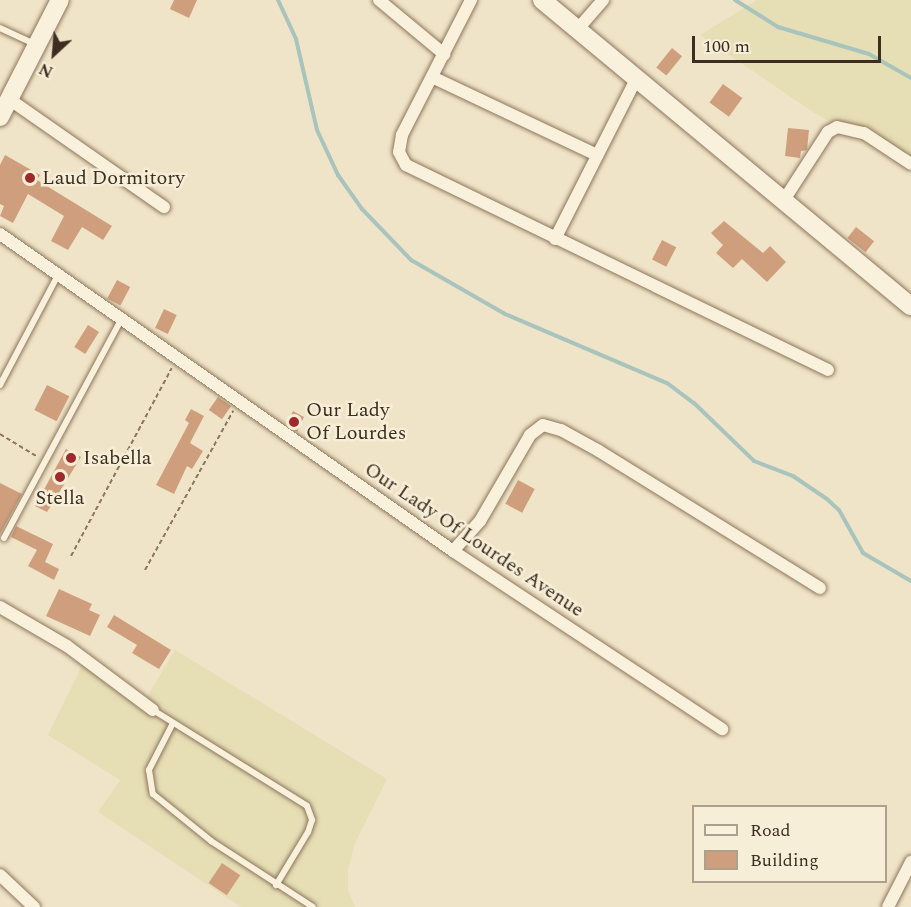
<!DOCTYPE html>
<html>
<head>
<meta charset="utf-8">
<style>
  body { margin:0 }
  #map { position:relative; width:911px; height:907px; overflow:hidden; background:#f0e4c8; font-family:Spectral,serif }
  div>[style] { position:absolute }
  .farmland>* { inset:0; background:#e6deb5 }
  .stream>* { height:4px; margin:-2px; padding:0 2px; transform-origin:2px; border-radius:2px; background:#a9c4bc }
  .building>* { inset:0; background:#cf9f7d; transform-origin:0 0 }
  .path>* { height:2px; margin-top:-1px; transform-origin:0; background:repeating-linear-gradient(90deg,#8d765c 0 4.5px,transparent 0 7.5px) }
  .roads { filter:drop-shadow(0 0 2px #8d765c) drop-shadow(0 0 2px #8d765c) }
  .lane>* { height:6px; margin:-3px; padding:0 3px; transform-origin:3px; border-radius:3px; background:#faf1dc }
  .street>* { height:12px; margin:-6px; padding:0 6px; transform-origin:6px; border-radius:6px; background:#faf1dc }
  .secondary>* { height:18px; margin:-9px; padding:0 9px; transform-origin:9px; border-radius:9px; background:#faf1dc }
  .dots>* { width:16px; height:16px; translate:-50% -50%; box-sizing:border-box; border:3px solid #f7eed8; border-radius:50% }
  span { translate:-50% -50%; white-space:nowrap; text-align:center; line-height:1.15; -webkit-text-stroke:5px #f7eed8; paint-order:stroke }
  .poi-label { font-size:20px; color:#3d2e20 }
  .left { translate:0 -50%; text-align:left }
  .street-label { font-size:20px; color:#3d2e20 }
  .legend { position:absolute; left:692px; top:805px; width:195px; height:78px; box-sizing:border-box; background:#f7eed8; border:2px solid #ada18e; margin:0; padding:8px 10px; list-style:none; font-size:18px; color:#3d2e20 }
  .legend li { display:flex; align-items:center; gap:12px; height:30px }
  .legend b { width:30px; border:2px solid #ada18e }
  .north { position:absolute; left:24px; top:24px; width:60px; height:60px; -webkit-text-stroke:4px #f7eed8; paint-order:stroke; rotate:206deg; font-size:16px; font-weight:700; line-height:24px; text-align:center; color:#3d2e20 }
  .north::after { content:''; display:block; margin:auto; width:21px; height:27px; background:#3d2e20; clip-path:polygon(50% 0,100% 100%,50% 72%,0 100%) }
  .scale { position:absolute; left:692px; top:36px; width:189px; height:27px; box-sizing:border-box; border:3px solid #3d2e20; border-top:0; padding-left:8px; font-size:18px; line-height:21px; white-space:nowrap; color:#3d2e20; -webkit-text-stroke:4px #f7eed8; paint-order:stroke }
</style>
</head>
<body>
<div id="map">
  <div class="farmland">
    <div style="clip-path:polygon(757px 0,911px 0,911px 170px,810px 110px,700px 35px)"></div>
    <div style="clip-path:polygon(175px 650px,387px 779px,355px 843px,348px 870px,348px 890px,355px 907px,241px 907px,98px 812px,120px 780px,48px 735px,83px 663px,141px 707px)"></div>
  </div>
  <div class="stream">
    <div style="left:278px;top:0;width:43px;rotate:65.2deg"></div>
    <div style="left:296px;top:39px;width:93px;rotate:77deg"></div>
    <div style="left:317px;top:130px;width:50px;rotate:65deg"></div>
    <div style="left:338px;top:175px;width:42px;rotate:54.8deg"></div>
    <div style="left:362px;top:209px;width:71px;rotate:46.1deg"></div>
    <div style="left:411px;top:260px;width:108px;rotate:29.9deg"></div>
    <div style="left:505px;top:314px;width:176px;rotate:23.1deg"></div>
    <div style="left:667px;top:383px;width:34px;rotate:37deg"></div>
    <div style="left:694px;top:403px;width:83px;rotate:44deg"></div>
    <div style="left:754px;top:461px;width:42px;rotate:21deg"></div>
    <div style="left:793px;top:476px;width:41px;rotate:34.1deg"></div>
    <div style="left:827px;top:499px;width:16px;rotate:43deg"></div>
    <div style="left:839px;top:510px;width:49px;rotate:60.8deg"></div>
    <div style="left:863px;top:553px;width:56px;rotate:30.3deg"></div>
    <div style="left:735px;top:0;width:51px;rotate:32.1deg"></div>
    <div style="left:778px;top:27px;width:95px;rotate:16.5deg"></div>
    <div style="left:869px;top:54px;width:48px;rotate:29.7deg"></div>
  </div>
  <div class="building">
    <div style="clip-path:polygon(174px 0,197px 0,189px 18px,170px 9px)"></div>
    <div style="left:672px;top:48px;width:13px;height:25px;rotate:39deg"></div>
    <div style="left:723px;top:84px;width:24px;height:23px;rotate:36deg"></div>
    <div style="clip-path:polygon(788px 128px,809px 130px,807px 150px,801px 151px,800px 158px,785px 156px)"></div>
    <div style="clip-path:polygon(5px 155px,40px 175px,37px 180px,112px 226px,103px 240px,82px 227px,68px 250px,51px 241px,64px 216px,28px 194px,13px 223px,0 216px,4px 206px,0 204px,0 165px)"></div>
    <div style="clip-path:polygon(724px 221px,763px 253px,770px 246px,786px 262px,767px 282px,742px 259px,733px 268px,716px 253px,723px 245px,711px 233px)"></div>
    <div style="left:856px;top:227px;width:23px;height:14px;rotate:38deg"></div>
    <div style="left:662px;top:240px;width:16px;height:22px;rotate:27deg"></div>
    <div style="left:117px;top:280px;width:15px;height:21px;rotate:28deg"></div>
    <div style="left:164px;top:309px;width:14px;height:21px;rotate:25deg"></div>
    <div style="left:88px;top:325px;width:13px;height:26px;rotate:32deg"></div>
    <div style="left:47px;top:385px;width:25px;height:28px;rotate:27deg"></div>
    <div style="left:218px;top:397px;width:16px;height:16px;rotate:35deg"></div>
    <div style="clip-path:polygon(191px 409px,204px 416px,190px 443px,203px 451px,192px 469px,187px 466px,174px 494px,156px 485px,189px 423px,185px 420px)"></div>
    <div style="clip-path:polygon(293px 411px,304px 417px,297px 432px,287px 424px)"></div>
    <div style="clip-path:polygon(66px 449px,81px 457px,47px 512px,35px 506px)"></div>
    <div style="left:518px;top:480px;width:19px;height:27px;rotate:28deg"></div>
    <div style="clip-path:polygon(0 483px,22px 494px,0 534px)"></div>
    <div style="clip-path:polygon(16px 526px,53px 544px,45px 562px,59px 569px,54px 580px,28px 566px,37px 550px,11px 537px)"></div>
    <div style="clip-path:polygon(59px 589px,92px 604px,89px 610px,100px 615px,90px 636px,46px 616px)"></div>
    <div style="clip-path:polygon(114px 615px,171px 650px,159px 669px,132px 653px,137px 645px,107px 627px)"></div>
    <div style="left:222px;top:863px;width:22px;height:24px;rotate:34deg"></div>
  </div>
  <div class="path">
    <div style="left:0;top:434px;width:44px;rotate:31.2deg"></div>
    <div style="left:71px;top:556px;width:213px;rotate:-61.8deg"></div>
    <div style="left:145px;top:570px;width:182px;rotate:-61deg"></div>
  </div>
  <div class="roads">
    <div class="lane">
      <div style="left:0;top:28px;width:38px;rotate:25deg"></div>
      <div style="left:0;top:385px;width:124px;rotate:-62.2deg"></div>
      <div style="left:4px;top:538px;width:247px;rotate:-61.8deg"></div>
      <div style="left:153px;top:710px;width:181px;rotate:31.9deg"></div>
      <div style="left:307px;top:806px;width:15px;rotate:70deg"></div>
      <div style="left:312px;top:820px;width:13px;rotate:108deg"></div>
      <div style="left:308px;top:832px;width:62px;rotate:121.1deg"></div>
      <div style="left:173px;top:723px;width:53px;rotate:117.1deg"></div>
      <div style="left:149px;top:770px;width:24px;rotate:81deg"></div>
      <div style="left:153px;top:794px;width:75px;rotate:39deg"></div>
      <div style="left:211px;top:841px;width:121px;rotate:32.9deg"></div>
    </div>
    <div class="street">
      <div style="left:379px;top:0;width:85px;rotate:39.7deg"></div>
      <div style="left:471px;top:0;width:152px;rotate:117.1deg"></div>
      <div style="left:402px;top:135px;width:17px;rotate:100deg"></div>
      <div style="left:399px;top:152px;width:15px;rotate:62deg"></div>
      <div style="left:406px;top:165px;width:469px;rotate:25.9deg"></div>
      <div style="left:577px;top:30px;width:40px;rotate:-49deg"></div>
      <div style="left:432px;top:77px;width:183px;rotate:25.3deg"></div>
      <div style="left:9px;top:99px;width:189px;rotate:34.9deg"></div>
      <div style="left:784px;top:200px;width:81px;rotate:-57.1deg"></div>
      <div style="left:828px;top:132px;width:10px;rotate:-29deg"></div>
      <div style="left:837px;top:127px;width:28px;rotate:13deg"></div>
      <div style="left:864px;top:133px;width:56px;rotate:33.4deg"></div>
      <div style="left:0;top:234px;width:553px;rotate:34.98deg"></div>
      <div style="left:453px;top:551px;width:323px;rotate:33.5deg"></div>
      <div style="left:555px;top:239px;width:179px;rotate:-63.1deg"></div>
      <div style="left:453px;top:551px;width:40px;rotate:-48deg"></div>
      <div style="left:480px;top:521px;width:99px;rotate:-59.8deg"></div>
      <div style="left:530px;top:435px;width:16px;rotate:-38deg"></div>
      <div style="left:543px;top:425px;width:19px;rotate:16deg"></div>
      <div style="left:561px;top:430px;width:43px;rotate:28.9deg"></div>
      <div style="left:599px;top:451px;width:260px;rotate:31.8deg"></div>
      <div style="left:0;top:607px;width:78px;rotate:30.2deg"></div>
      <div style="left:67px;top:646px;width:107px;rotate:36.7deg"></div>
      <div style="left:0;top:875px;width:47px;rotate:43.3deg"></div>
      <div style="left:888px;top:907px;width:51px;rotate:-62.9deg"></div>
    </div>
    <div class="secondary">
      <div style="left:542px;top:0;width:479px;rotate:39.7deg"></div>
      <div style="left:0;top:117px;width:131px;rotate:-62.9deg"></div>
    </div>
  </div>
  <div class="dots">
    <div style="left:30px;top:178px;background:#9e2a2b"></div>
    <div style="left:294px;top:422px;background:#9e2a2b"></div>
    <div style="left:71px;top:458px;background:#9e2a2b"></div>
    <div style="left:60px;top:477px;background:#9e2a2b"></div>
  </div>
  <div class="poi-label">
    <span class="left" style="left:42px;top:178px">Laud Dormitory</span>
    <span class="left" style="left:306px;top:422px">Our Lady<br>Of Lourdes</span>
    <span class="left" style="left:83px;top:458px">Isabella</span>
    <span style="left:60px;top:498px">Stella</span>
  </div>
  <div class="street-label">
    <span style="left:474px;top:540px;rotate:34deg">Our Lady Of Lourdes Avenue</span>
  </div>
  <ul class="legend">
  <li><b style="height:8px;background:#faf1dc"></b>Road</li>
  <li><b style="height:16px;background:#cf9f7d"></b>Building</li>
  </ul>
  <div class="north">N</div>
  <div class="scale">100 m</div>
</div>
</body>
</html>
